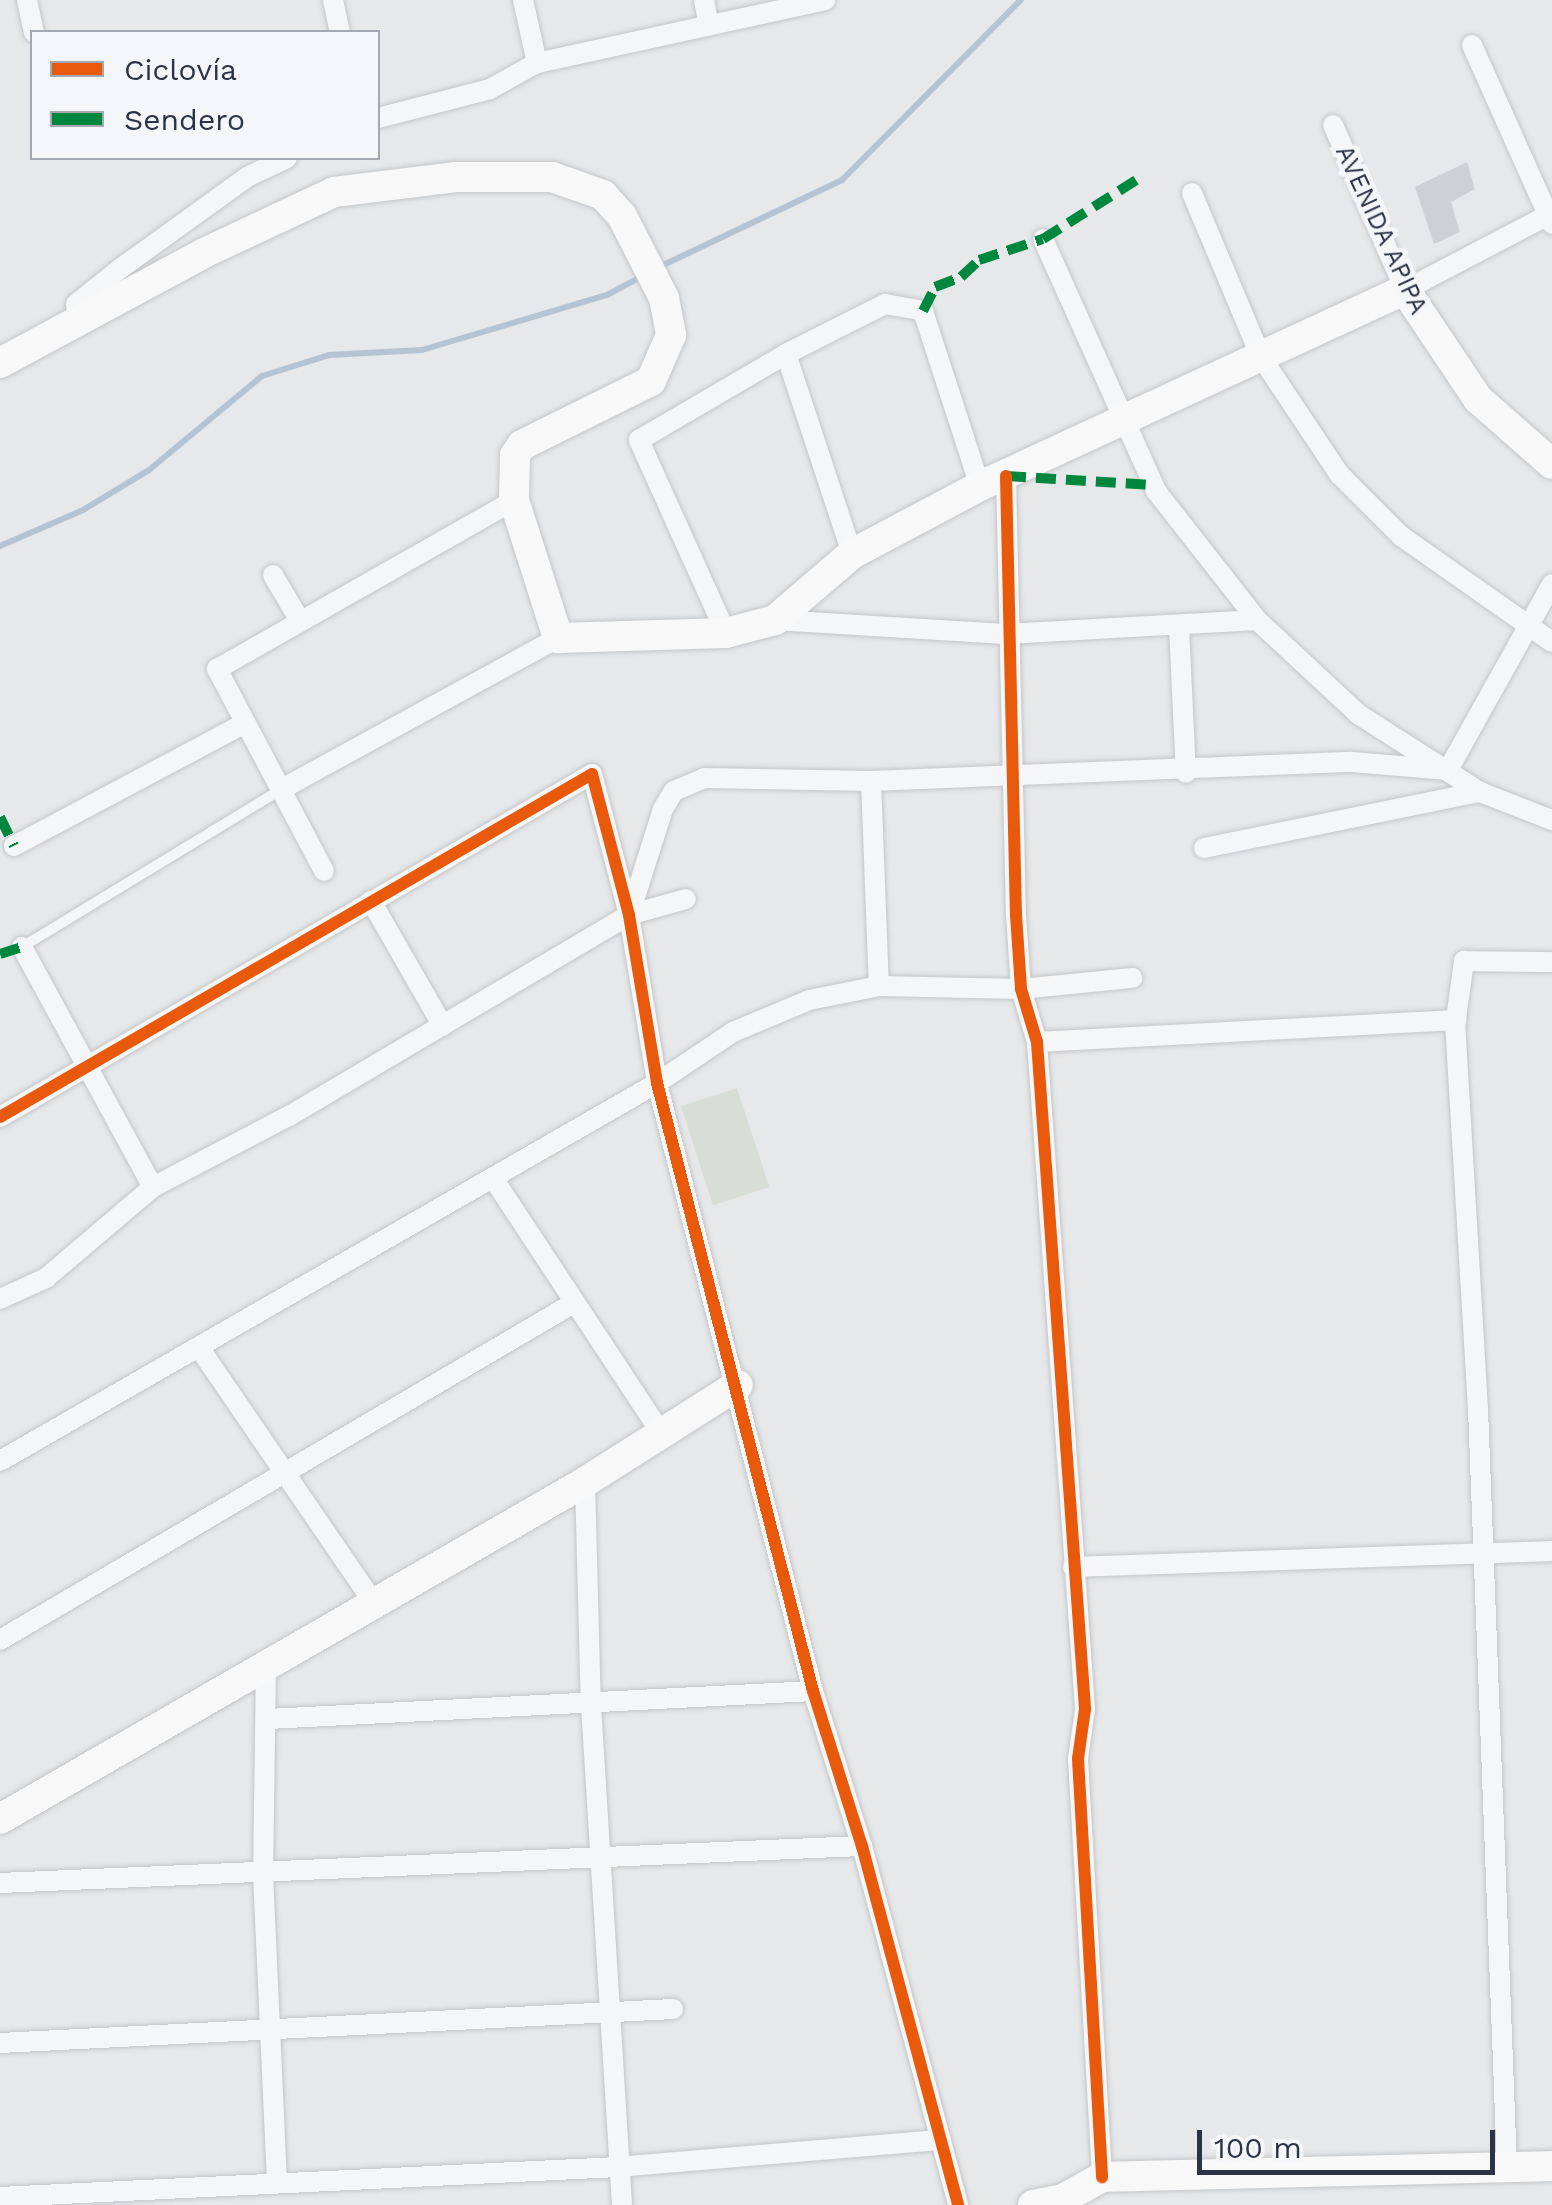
<!DOCTYPE html>
<html>
<head>
<meta charset="utf-8">
<style>
  body { margin:0 }
  #map { position:relative; width:1552px; height:2205px; overflow:hidden; background:#e6e8ea; font-family:"Work Sans",sans-serif }
  div>[style] { position:absolute }
  .green>* { inset:0; background:#d6ded6; transform-origin:0 0 }
  .stream>* { height:6px; margin:-3px; padding:0 3px; transform-origin:3px; border-radius:3px; background:#b4c4d5 }
  .building>* { inset:0; background:#ced0d3 }
  .roads { filter:drop-shadow(0 0 2px #c4c6c8) drop-shadow(0 0 2px #c4c6c8) }
  .lane>* { height:10px; margin:-5px; padding:0 5px; transform-origin:5px; border-radius:5px; background:#f5f6f7 }
  .street>* { height:20px; margin:-10px; padding:0 10px; transform-origin:10px; border-radius:10px; background:#f5f6f7 }
  .secondary>* { height:30px; margin:-15px; padding:0 15px; transform-origin:15px; border-radius:15px; background:#f8f8f8 }
  .quiet>* { height:10px; margin-top:-5px; transform-origin:0; background:repeating-linear-gradient(90deg,#00873e 0 20px,transparent 0 30px) }
  .cycleway>* { height:12px; margin:-6px; padding:0 6px; transform-origin:6px; border-radius:6px; background:#e8590c }
  span { translate:-50% -50%; white-space:nowrap; text-align:center; line-height:1.15; -webkit-text-stroke:9px #f4f6f9; paint-order:stroke }
  .street-label { font-size:25px; color:#2b3445 }
  .legend { position:absolute; left:30px; top:30px; width:350px; height:130px; box-sizing:border-box; background:#f4f6f9; border:2px solid #a4a8b1; margin:0; padding:12px 18px; list-style:none; font-size:30px; color:#2b3445 }
  .legend li { display:flex; align-items:center; gap:20px; height:50px }
  .legend b { width:50px; border:2px solid #a4a8b1 }
  .scale { position:absolute; left:1197px; top:2130px; width:298px; height:45px; box-sizing:border-box; border:5px solid #2b3445; border-top:0; padding-left:12px; font-size:30px; line-height:35px; white-space:nowrap; color:#2b3445; -webkit-text-stroke:8px #f4f6f9; paint-order:stroke }
</style>
</head>
<body>
<div id="map">
  <div class="green">
    <div style="left:737px;top:1088px;width:104px;height:59px;rotate:72deg"></div>
  </div>
  <div class="stream">
    <div style="left:657px;top:268px;width:205px;rotate:-25.4deg"></div>
    <div style="left:842px;top:180px;width:254px;rotate:-45.2deg"></div>
    <div style="left:0;top:546px;width:90px;rotate:-23.4deg"></div>
    <div style="left:83px;top:510px;width:77px;rotate:-31.2deg"></div>
    <div style="left:149px;top:470px;width:147px;rotate:-39.8deg"></div>
    <div style="left:262px;top:376px;width:70px;rotate:-17.4deg"></div>
    <div style="left:329px;top:355px;width:93px;rotate:-3.1deg"></div>
    <div style="left:422px;top:350px;width:193px;rotate:-16.6deg"></div>
    <div style="left:607px;top:295px;width:40px;rotate:-28deg"></div>
  </div>
  <div class="building">
    <div style="clip-path:polygon(1467px 162px,1475px 189px,1451px 202px,1460px 232px,1434px 244px,1415px 187px)"></div>
  </div>
  <div class="roads">
    <div class="lane">
      <div style="left:22px;top:947px;width:302px;rotate:-31.3deg"></div>
    </div>
    <div class="street">
      <div style="left:27px;top:0;width:33px;rotate:78deg"></div>
      <div style="left:333px;top:0;width:33px;rotate:78deg"></div>
      <div style="left:523px;top:0;width:65px;rotate:77.5deg"></div>
      <div style="left:704px;top:0;width:26px;rotate:79deg"></div>
      <div style="left:1472px;top:45px;width:196px;rotate:65.9deg"></div>
      <div style="left:378px;top:118px;width:116px;rotate:-14.5deg"></div>
      <div style="left:490px;top:89px;width:54px;rotate:-29deg"></div>
      <div style="left:537px;top:63px;width:295px;rotate:-12.3deg"></div>
      <div style="left:1333px;top:125px;width:180px;rotate:66.4deg"></div>
      <div style="left:1405px;top:290px;width:166px;rotate:-27.6deg"></div>
      <div style="left:1192px;top:193px;width:178px;rotate:67.2deg"></div>
      <div style="left:1261px;top:357px;width:141px;rotate:56.3deg"></div>
      <div style="left:1339px;top:474px;width:88px;rotate:45deg"></div>
      <div style="left:1401px;top:536px;width:184px;rotate:35.1deg"></div>
      <div style="left:1043px;top:239px;width:276px;rotate:65.8deg"></div>
      <div style="left:1156px;top:491px;width:164px;rotate:51.9deg"></div>
      <div style="left:1257px;top:620px;width:138px;rotate:42.9deg"></div>
      <div style="left:1358px;top:714px;width:145px;rotate:32.6deg"></div>
      <div style="left:1480px;top:792px;width:77px;rotate:21.3deg"></div>
      <div style="left:78px;top:320px;width:16px;rotate:-97deg"></div>
      <div style="left:76px;top:304px;width:58px;rotate:-38.7deg"></div>
      <div style="left:121px;top:268px;width:155px;rotate:-35.8deg"></div>
      <div style="left:247px;top:177px;width:44px;rotate:-25.4deg"></div>
      <div style="left:786px;top:354px;width:211px;rotate:71.7deg"></div>
      <div style="left:1006px;top:476px;width:439px;rotate:88.7deg"></div>
      <div style="left:1016px;top:915px;width:74px;rotate:86.1deg"></div>
      <div style="left:1021px;top:989px;width:55px;rotate:73.2deg"></div>
      <div style="left:1037px;top:1042px;width:669px;rotate:85.88deg"></div>
      <div style="left:1085px;top:1709px;width:50px;rotate:98deg"></div>
      <div style="left:1078px;top:1759px;width:419px;rotate:86.7deg"></div>
      <div style="left:273px;top:575px;width:53px;rotate:59.6deg"></div>
      <div style="left:775px;top:620px;width:231px;rotate:3.5deg"></div>
      <div style="left:1006px;top:634px;width:251px;rotate:-3.2deg"></div>
      <div style="left:1179px;top:627px;width:146px;rotate:87.3deg"></div>
      <div style="left:726px;top:633px;width:212px;rotate:-114.3deg"></div>
      <div style="left:639px;top:440px;width:170px;rotate:-30.3deg"></div>
      <div style="left:786px;top:354px;width:111px;rotate:-26.8deg"></div>
      <div style="left:885px;top:304px;width:39px;rotate:10deg"></div>
      <div style="left:923px;top:311px;width:184px;rotate:72deg"></div>
      <div style="left:871px;top:781px;width:205px;rotate:87.8deg"></div>
      <div style="left:879px;top:986px;width:142px;rotate:1.2deg"></div>
      <div style="left:1021px;top:989px;width:112px;rotate:-5.7deg"></div>
      <div style="left:280px;top:790px;width:317px;rotate:-28.7deg"></div>
      <div style="left:14px;top:846px;width:259px;rotate:-28deg"></div>
      <div style="left:1204px;top:848px;width:282px;rotate:-11.5deg"></div>
      <div style="left:324px;top:871px;width:229px;rotate:-117.9deg"></div>
      <div style="left:217px;top:669px;width:342px;rotate:-29.6deg"></div>
      <div style="left:371px;top:901px;width:144px;rotate:60.1deg"></div>
      <div style="left:630px;top:913px;width:109px;rotate:-72.4deg"></div>
      <div style="left:663px;top:809px;width:21px;rotate:-59deg"></div>
      <div style="left:674px;top:791px;width:33px;rotate:-23deg"></div>
      <div style="left:704px;top:778px;width:167px;rotate:1deg"></div>
      <div style="left:871px;top:781px;width:481px;rotate:-2.3deg"></div>
      <div style="left:1352px;top:762px;width:96px;rotate:4.8deg"></div>
      <div style="left:1448px;top:770px;width:213px;rotate:-60.8deg"></div>
      <div style="left:22px;top:947px;width:273px;rotate:61.4deg"></div>
      <div style="left:1037px;top:1042px;width:420px;rotate:-3deg"></div>
      <div style="left:0;top:1117px;width:684px;rotate:-30.09deg"></div>
      <div style="left:592px;top:774px;width:146px;rotate:75.3deg"></div>
      <div style="left:629px;top:915px;width:170px;rotate:80.5deg"></div>
      <div style="left:657px;top:1083px;width:628px;rotate:75.61deg"></div>
      <div style="left:813px;top:1691px;width:163px;rotate:72.5deg"></div>
      <div style="left:862px;top:1846px;width:372px;rotate:75deg"></div>
      <div style="left:493px;top:1178px;width:305px;rotate:56.6deg"></div>
      <div style="left:0;top:1299px;width:51px;rotate:-24.5deg"></div>
      <div style="left:46px;top:1278px;width:140px;rotate:-40.4deg"></div>
      <div style="left:153px;top:1187px;width:153px;rotate:-27.6deg"></div>
      <div style="left:289px;top:1116px;width:395px;rotate:-30.6deg"></div>
      <div style="left:629px;top:915px;width:59px;rotate:-15.7deg"></div>
      <div style="left:200px;top:1349px;width:308px;rotate:55.6deg"></div>
      <div style="left:0;top:1461px;width:758px;rotate:-29.91deg"></div>
      <div style="left:657px;top:1083px;width:92px;rotate:-33.9deg"></div>
      <div style="left:733px;top:1032px;width:82px;rotate:-22.8deg"></div>
      <div style="left:809px;top:1000px;width:71px;rotate:-11.3deg"></div>
      <div style="left:585px;top:1482px;width:223px;rotate:88.5deg"></div>
      <div style="left:591px;top:1705px;width:501px;rotate:86.45deg"></div>
      <div style="left:1073px;top:1567px;width:479px;rotate:-1.9deg"></div>
      <div style="left:0;top:1640px;width:663px;rotate:-30.43deg"></div>
      <div style="left:266px;top:1664px;width:210px;rotate:90.8deg"></div>
      <div style="left:263px;top:1874px;width:309px;rotate:87.4deg"></div>
      <div style="left:268px;top:1719px;width:546px;rotate:-2.94deg"></div>
      <div style="left:0;top:1883px;width:863px;rotate:-2.46deg"></div>
      <div style="left:0;top:2043px;width:674px;rotate:-2.89deg"></div>
      <div style="left:1507px;top:2167px;width:759px;rotate:-92.19deg"></div>
      <div style="left:1478px;top:1409px;width:384px;rotate:-93.4deg"></div>
      <div style="left:1455px;top:1026px;width:66px;rotate:-82.1deg"></div>
      <div style="left:1464px;top:961px;width:88px;rotate:0.7deg"></div>
      <div style="left:0;top:2197px;width:619px;rotate:-2.78deg"></div>
      <div style="left:618px;top:2167px;width:324px;rotate:-4.8deg"></div>
    </div>
    <div class="secondary">
      <div style="left:0;top:363px;width:232px;rotate:-28.3deg"></div>
      <div style="left:204px;top:253px;width:144px;rotate:-25.1deg"></div>
      <div style="left:334px;top:192px;width:123px;rotate:-7deg"></div>
      <div style="left:456px;top:177px;width:96px"></div>
      <div style="left:552px;top:177px;width:54px;rotate:19.4deg"></div>
      <div style="left:603px;top:195px;width:28px;rotate:48deg"></div>
      <div style="left:622px;top:216px;width:92px;rotate:62.9deg"></div>
      <div style="left:664px;top:298px;width:38px;rotate:79deg"></div>
      <div style="left:671px;top:335px;width:50px;rotate:113.5deg"></div>
      <div style="left:651px;top:381px;width:144px;rotate:153.6deg"></div>
      <div style="left:522px;top:445px;width:12px;rotate:125deg"></div>
      <div style="left:515px;top:455px;width:45px;rotate:91.3deg"></div>
      <div style="left:514px;top:500px;width:145px;rotate:72.3deg"></div>
      <div style="left:558px;top:638px;width:168px;rotate:-1.7deg"></div>
      <div style="left:726px;top:633px;width:51px;rotate:-14.9deg"></div>
      <div style="left:775px;top:620px;width:101px;rotate:-40.6deg"></div>
      <div style="left:852px;top:554px;width:145px;rotate:-28deg"></div>
      <div style="left:980px;top:486px;width:468px;rotate:-24.8deg"></div>
      <div style="left:1405px;top:290px;width:131px;rotate:56.2deg"></div>
      <div style="left:1478px;top:399px;width:98px;rotate:41.3deg"></div>
      <div style="left:0;top:1819px;width:675px;rotate:-29.94deg"></div>
      <div style="left:585px;top:1482px;width:181px;rotate:-32.4deg"></div>
      <div style="left:1033px;top:2205px;width:31px;rotate:-11deg"></div>
      <div style="left:1063px;top:2199px;width:45px;rotate:-29.4deg"></div>
      <div style="left:1102px;top:2177px;width:450px;rotate:-1.4deg"></div>
    </div>
  </div>
  <div class="quiet">
    <div style="left:923px;top:311px;width:27px;rotate:-63deg"></div>
    <div style="left:935px;top:287px;width:28px;rotate:-21deg"></div>
    <div style="left:961px;top:277px;width:25px;rotate:-43deg"></div>
    <div style="left:979px;top:260px;width:67px;rotate:-18.2deg"></div>
    <div style="left:1043px;top:239px;width:116px;rotate:-32.3deg"></div>
    <div style="left:1006px;top:476px;width:147px;rotate:3.5deg"></div>
    <div style="left:0;top:817px;width:32px;rotate:64deg"></div>
    <div style="left:0;top:954px;width:23px;rotate:-18deg"></div>
  </div>
  <div class="cycleway">
    <div style="left:1006px;top:476px;width:439px;rotate:88.7deg"></div>
    <div style="left:1016px;top:915px;width:74px;rotate:86.1deg"></div>
    <div style="left:1021px;top:989px;width:55px;rotate:73.2deg"></div>
    <div style="left:1037px;top:1042px;width:669px;rotate:85.88deg"></div>
    <div style="left:1085px;top:1709px;width:50px;rotate:98deg"></div>
    <div style="left:1078px;top:1759px;width:419px;rotate:86.7deg"></div>
    <div style="left:0;top:1117px;width:684px;rotate:-30.09deg"></div>
    <div style="left:592px;top:774px;width:146px;rotate:75.3deg"></div>
    <div style="left:629px;top:915px;width:170px;rotate:80.5deg"></div>
    <div style="left:657px;top:1083px;width:628px;rotate:75.61deg"></div>
    <div style="left:813px;top:1691px;width:163px;rotate:72.5deg"></div>
    <div style="left:862px;top:1846px;width:372px;rotate:75deg"></div>
  </div>
  <div class="street-label">
    <span style="left:1381px;top:230px;rotate:65deg">AVENIDA APIPA</span>
  </div>
  <ul class="legend">
  <li><b style="height:12px;background:#e8590c"></b>Ciclovía</li>
  <li><b style="height:12px;background:#00873e"></b>Sendero</li>
  </ul>
  <div class="scale">100 m</div>
</div>
</body>
</html>
